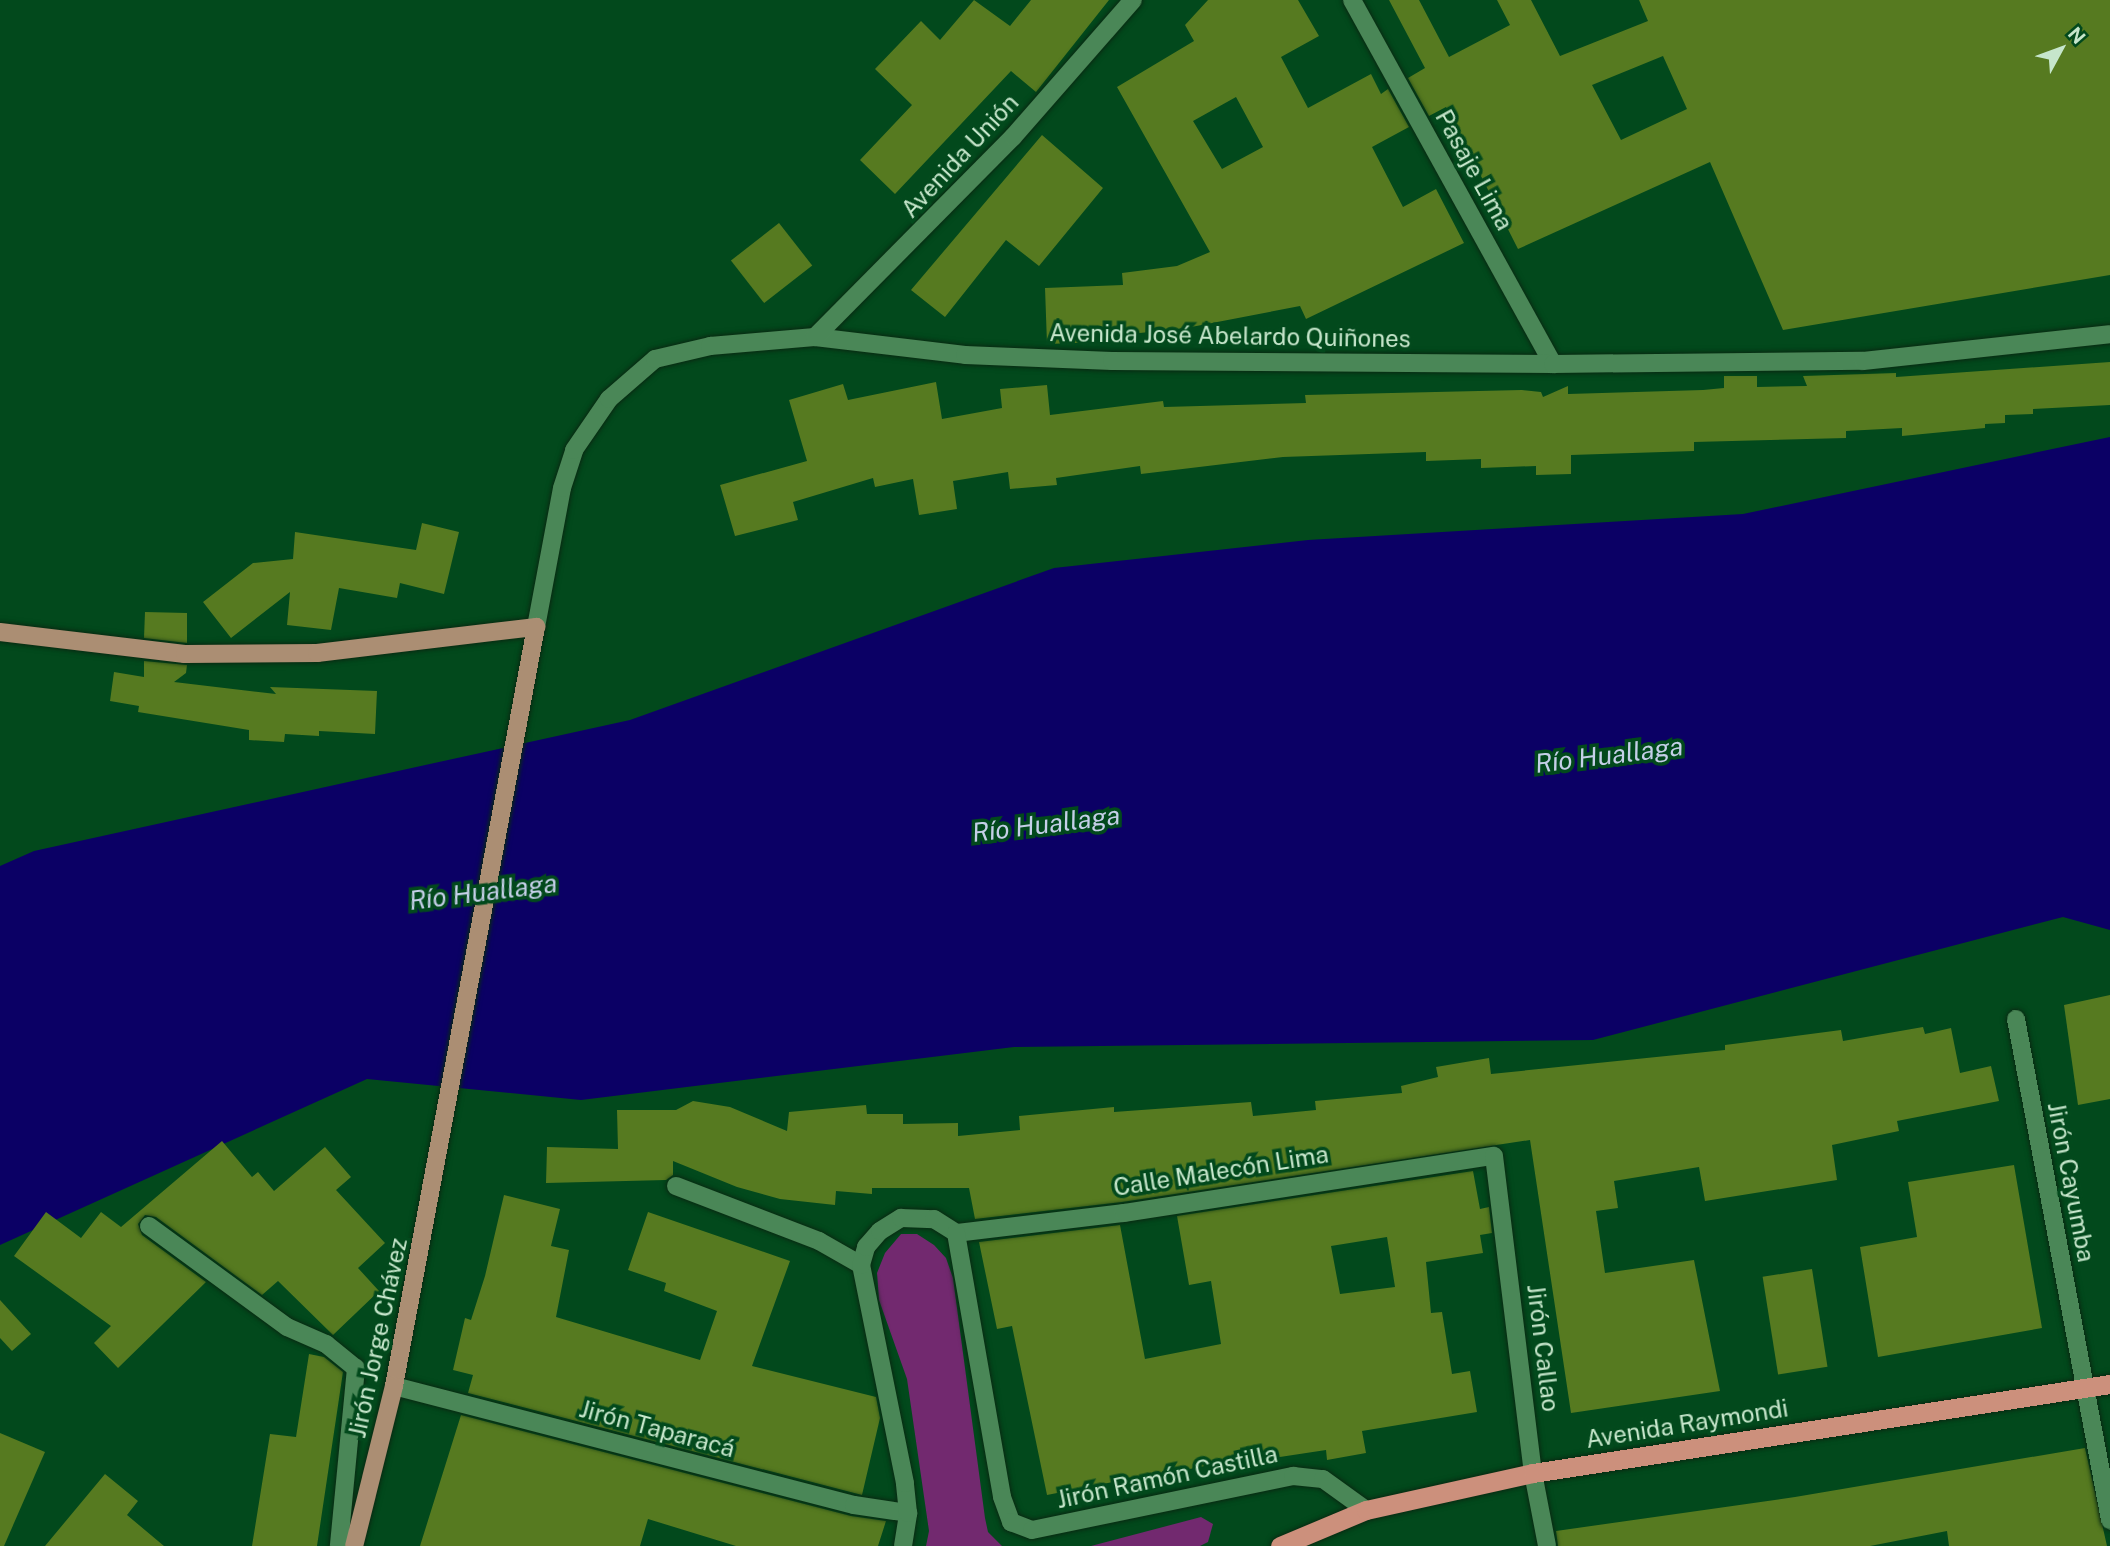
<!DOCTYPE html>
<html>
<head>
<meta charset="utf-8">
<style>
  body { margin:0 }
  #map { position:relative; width:2110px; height:1546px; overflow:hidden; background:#02491c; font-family:"Public Sans",sans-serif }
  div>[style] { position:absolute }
  .green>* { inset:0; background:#72296f }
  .water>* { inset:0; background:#0b0065 }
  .building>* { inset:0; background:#567a20; transform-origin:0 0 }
  .roads { filter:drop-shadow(0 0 2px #092a12) drop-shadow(0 0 2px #092a12) }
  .minor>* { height:18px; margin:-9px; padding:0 9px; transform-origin:9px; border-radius:9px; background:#4a8757 }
  .tertiary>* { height:18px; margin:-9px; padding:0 9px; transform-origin:9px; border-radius:9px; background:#4a8757 }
  .secondary>* { height:18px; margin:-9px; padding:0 9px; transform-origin:9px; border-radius:9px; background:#4a8757 }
  .primary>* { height:18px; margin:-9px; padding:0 9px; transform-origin:9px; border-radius:9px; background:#ab8e73 }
  .trunk>* { height:19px; margin:-9.5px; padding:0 9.5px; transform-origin:9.5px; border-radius:9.5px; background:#cc907c }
  span { translate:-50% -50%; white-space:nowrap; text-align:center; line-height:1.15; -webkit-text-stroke:7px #02491c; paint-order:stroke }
  .street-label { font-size:24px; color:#c6e6cb }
  .water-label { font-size:26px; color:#c5cfe8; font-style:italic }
  .north { position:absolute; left:2026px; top:14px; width:70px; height:70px; -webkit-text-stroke:5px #02491c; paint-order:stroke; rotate:49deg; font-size:19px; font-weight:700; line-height:28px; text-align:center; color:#c6e6cb }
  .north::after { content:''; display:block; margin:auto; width:24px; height:32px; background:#c6e6cb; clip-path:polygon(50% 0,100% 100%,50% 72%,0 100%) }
</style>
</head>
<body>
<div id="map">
  <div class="green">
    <div style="clip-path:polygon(901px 1234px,917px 1234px,934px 1245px,946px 1258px,953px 1278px,985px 1518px,988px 1532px,1002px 1546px,926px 1546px,929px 1531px,907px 1379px,879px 1300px,877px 1273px,885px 1253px)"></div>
    <div style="clip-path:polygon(1201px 1517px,1213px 1524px,1208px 1542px,1200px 1546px,1091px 1546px)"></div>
  </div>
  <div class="water">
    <div style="clip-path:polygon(2110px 437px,2110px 930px,2063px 917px,1593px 1040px,1014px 1047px,581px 1100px,367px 1079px,0 1245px,0 866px,34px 851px,630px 720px,1054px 568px,1308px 540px,1743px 514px)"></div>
  </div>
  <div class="building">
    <div style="clip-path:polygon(974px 0,1010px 26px,1031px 0,1109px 0,1036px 92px,1011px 71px,895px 194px,860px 160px,912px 105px,875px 69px,921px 21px,940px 40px)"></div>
    <div style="clip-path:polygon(evenodd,1208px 0,1298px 0,1319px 36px,1281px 57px,1308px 108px,1371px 74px,1381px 94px,1388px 89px,1409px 127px,1372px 147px,1403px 207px,1436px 189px,1464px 243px,1306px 319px,1300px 306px,1186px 328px,1103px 337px,1103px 342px,1047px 344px,1045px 288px,1123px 285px,1122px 273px,1177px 266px,1210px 252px,1117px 87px,1194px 41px,1185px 25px,1208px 0,1236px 97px,1263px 147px,1222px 169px,1193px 121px,1236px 97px)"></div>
    <div style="clip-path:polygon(evenodd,1389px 0,1419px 0,1449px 57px,1510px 25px,1497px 0,1531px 0,1560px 56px,1648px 21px,1639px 0,2110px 0,2110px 275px,1783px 330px,1710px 162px,1518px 249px,1446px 107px,1429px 116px,1408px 78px,1425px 68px,1389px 0,1663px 56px,1687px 109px,1621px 140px,1592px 85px,1663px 56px)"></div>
    <div style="clip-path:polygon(1042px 135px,1103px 188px,1039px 266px,1006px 240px,945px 317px,911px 290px)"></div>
    <div style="left:779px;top:223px;width:54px;height:61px;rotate:52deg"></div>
    <div style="clip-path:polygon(2110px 362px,2110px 405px,2033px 409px,2033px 414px,2005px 415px,2005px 423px,1985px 424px,1985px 428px,1902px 436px,1902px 428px,1846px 431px,1846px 438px,1694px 442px,1694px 451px,1571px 455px,1571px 474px,1536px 475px,1536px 466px,1481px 468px,1481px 459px,1426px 461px,1426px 452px,1283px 457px,1141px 474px,1140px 466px,1056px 478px,1057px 485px,1010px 489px,1008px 472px,953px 481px,957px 509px,919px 515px,913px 479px,875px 487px,873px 478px,793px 502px,798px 520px,735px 536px,720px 485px,807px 461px,789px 400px,843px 384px,848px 400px,936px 382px,942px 419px,1002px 408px,1000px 389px,1047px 385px,1050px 415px,1163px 401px,1164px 407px,1306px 403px,1305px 395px,1522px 390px,1541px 392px,1543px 397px,1568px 386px,1568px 394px,1703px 390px,1724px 388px,1724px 376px,1757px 376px,1757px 387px,1807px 386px,1803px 376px,1896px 373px,1896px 377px)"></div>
    <div style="clip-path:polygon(422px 523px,459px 532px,444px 594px,400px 583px,397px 598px,339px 588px,331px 630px,287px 625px,290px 592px,231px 638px,203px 602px,253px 563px,293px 559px,295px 532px,416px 550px)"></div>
    <div style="clip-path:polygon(145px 612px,187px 613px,187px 643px,144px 638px)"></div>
    <div style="clip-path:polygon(144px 661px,187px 665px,186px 673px,174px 682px,276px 694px,270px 687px,377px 691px,375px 734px,319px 731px,319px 736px,285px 734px,284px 742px,249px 740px,249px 730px,138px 712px,139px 706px,110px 701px,114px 672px,144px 677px)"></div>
    <div style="clip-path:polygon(2110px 995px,2110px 1099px,2078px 1105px,2064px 1005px)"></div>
    <div style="clip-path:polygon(1923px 1027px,1925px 1034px,1951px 1028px,1960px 1073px,1991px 1066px,1999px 1101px,1897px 1121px,1899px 1131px,1832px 1145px,1837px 1180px,1705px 1201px,1699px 1167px,1614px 1181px,1618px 1208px,1596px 1211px,1605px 1273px,1694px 1260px,1720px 1391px,1571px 1413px,1530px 1140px,1122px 1202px,975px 1219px,969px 1188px,872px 1188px,872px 1194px,836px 1191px,835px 1205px,780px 1199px,737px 1187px,673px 1161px,673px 1175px,666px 1180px,546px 1183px,547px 1147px,618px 1149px,617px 1110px,676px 1110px,693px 1101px,730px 1107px,787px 1131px,789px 1112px,866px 1105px,867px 1114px,903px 1114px,903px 1124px,958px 1123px,958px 1136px,1020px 1130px,1019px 1116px,1114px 1107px,1114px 1112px,1251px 1102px,1253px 1116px,1316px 1110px,1315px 1101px,1402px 1093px,1401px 1086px,1438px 1077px,1436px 1067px,1489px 1058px,1491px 1074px,1725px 1050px,1725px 1045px,1841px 1030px,1843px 1041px)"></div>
    <div style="clip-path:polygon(222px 1141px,252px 1177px,258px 1172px,274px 1191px,325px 1147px,351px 1177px,336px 1190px,385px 1243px,358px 1268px,379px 1291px,333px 1335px,278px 1281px,262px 1295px,156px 1217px,145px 1215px,138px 1224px,142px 1235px,206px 1282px,118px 1368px,94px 1343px,111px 1326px,14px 1256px,46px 1212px,81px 1238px,101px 1212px,121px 1227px)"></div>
    <div style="clip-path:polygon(2014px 1165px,2042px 1328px,1878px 1357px,1860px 1247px,1917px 1237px,1908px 1182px)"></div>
    <div style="clip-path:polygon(evenodd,1473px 1171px,1480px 1209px,1489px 1207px,1492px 1233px,1480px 1235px,1483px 1253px,1426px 1262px,1431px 1313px,1442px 1312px,1452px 1374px,1470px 1371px,1477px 1412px,1362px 1431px,1366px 1453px,1327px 1460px,1326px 1450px,1260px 1460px,1259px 1455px,1160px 1475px,1161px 1480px,1120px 1488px,1118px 1481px,1047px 1495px,1012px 1326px,997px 1329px,979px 1242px,1120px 1225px,1145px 1359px,1221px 1344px,1211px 1281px,1189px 1285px,1177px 1216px,1473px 1171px,1387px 1237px,1395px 1287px,1340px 1294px,1331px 1246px,1387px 1237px)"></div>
    <div style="clip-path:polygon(504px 1195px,560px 1209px,551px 1246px,569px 1250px,556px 1317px,700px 1360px,717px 1311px,664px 1291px,666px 1283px,628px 1270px,648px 1212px,790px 1261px,752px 1366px,876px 1397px,880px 1418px,862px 1495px,468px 1393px,473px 1375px,453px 1370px,465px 1318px,471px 1320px,485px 1276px)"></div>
    <div style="left:1812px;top:1269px;width:99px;height:50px;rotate:81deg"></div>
    <div style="clip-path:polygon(0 1300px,31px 1334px,12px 1351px,0 1338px)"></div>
    <div style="clip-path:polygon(309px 1354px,324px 1357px,343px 1372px,317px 1546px,252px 1546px,270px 1434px,296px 1437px)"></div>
    <div style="clip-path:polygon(461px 1415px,851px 1516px,886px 1521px,878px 1546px,736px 1546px,648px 1519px,640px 1546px,420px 1546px)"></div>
    <div style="clip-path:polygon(0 1433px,45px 1452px,4px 1546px,0 1546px)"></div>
    <div style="clip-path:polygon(2085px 1448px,2107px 1546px,1949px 1546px,1947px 1531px,1870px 1546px,1558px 1546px,1556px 1531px,1795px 1497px)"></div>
    <div style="clip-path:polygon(105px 1474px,138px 1501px,127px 1515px,164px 1546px,45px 1546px)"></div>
  </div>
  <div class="roads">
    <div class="minor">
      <div style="left:1352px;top:0;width:416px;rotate:61.1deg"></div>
      <div style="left:815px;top:337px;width:151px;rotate:6.8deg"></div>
      <div style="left:965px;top:355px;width:147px;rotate:2.3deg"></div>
      <div style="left:1112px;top:361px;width:441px;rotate:0.4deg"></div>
      <div style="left:1553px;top:364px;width:310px;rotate:-0.6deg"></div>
      <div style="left:1863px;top:361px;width:248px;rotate:-6.2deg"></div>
      <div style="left:2016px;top:1019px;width:510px;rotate:79.37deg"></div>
      <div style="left:676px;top:1186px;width:153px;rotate:21deg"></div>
      <div style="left:819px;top:1241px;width:48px;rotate:29.7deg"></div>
      <div style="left:149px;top:1226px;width:171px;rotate:36.2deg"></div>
      <div style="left:287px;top:1327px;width:43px;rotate:23.6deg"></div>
      <div style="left:326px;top:1344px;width:38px;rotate:39deg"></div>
      <div style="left:356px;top:1368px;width:179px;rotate:95.5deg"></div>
      <div style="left:956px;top:1233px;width:169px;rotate:-6.8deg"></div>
      <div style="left:1124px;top:1213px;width:374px;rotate:-8.8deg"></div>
      <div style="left:1494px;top:1156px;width:319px;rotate:83deg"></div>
      <div style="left:394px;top:1386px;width:475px;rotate:14.5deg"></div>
      <div style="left:854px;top:1505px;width:55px;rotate:8.4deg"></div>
      <div style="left:903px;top:1546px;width:33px;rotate:-81deg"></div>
      <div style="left:908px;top:1513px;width:30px;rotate:-96deg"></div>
      <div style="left:905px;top:1483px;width:222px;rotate:-101.4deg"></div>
      <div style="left:861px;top:1265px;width:19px;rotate:-74deg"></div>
      <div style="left:866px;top:1247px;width:21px;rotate:-49deg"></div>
      <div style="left:880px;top:1231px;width:25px;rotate:-32deg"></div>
      <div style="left:901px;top:1218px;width:33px;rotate:2deg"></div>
      <div style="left:934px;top:1219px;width:26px;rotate:32deg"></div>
      <div style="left:956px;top:1233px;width:268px;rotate:80.1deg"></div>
      <div style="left:1002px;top:1497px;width:27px;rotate:70deg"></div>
      <div style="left:1011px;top:1522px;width:22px;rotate:21deg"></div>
      <div style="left:1032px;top:1530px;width:267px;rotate:-11.7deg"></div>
      <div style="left:1293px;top:1476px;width:30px;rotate:6deg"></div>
      <div style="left:1323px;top:1479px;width:53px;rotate:35.8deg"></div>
    </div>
    <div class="tertiary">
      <div style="left:1533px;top:1473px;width:74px;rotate:79.1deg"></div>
    </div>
    <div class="secondary">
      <div style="left:536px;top:627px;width:141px;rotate:-79.4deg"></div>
      <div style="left:562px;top:488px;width:40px;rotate:-72deg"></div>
      <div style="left:574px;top:450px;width:62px;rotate:-55.5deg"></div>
      <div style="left:609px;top:399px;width:61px;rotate:-41deg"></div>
      <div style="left:655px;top:359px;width:57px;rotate:-13.3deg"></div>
      <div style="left:710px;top:346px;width:105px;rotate:-4.9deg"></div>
      <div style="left:815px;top:337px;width:281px;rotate:-45.3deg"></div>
      <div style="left:1013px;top:137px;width:182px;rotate:-48.8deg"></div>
    </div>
    <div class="primary">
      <div style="left:0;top:632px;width:186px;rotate:6.8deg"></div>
      <div style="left:185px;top:654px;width:132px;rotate:-0.4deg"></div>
      <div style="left:317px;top:653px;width:221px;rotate:-6.8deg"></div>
      <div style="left:536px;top:627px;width:772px;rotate:100.6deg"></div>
      <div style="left:394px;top:1386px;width:165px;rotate:104deg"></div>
    </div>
    <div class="trunk">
      <div style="left:1280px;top:1546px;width:93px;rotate:-22.7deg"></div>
      <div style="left:1366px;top:1510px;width:171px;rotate:-12.5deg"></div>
      <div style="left:1533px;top:1473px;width:584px;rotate:-8.77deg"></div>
    </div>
  </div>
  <div class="street-label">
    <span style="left:960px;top:156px;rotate:-47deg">Avenida Unión</span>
    <span style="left:1474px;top:170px;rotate:61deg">Pasaje Lima</span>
    <span style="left:1230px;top:336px;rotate:1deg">Avenida José Abelardo Quiñones</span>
    <span style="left:1221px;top:1171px;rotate:-9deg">Calle Malecón Lima</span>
    <span style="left:2071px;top:1182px;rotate:79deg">Jirón Cayumba</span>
    <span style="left:378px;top:1338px;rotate:-78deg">Jirón Jorge Chávez</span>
    <span style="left:1543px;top:1348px;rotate:83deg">Jirón Callao</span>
    <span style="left:1687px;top:1424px;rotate:-9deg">Avenida Raymondi</span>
    <span style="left:657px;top:1429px;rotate:15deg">Jirón Taparacá</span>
    <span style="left:1167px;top:1477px;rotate:-12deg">Jirón Ramón Castilla</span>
  </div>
  <div class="water-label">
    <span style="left:1609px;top:755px;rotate:-7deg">Río Huallaga</span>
    <span style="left:1046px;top:824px;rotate:-7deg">Río Huallaga</span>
    <span style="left:483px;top:892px;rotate:-7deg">Río Huallaga</span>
  </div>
  <div class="north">N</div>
</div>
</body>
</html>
